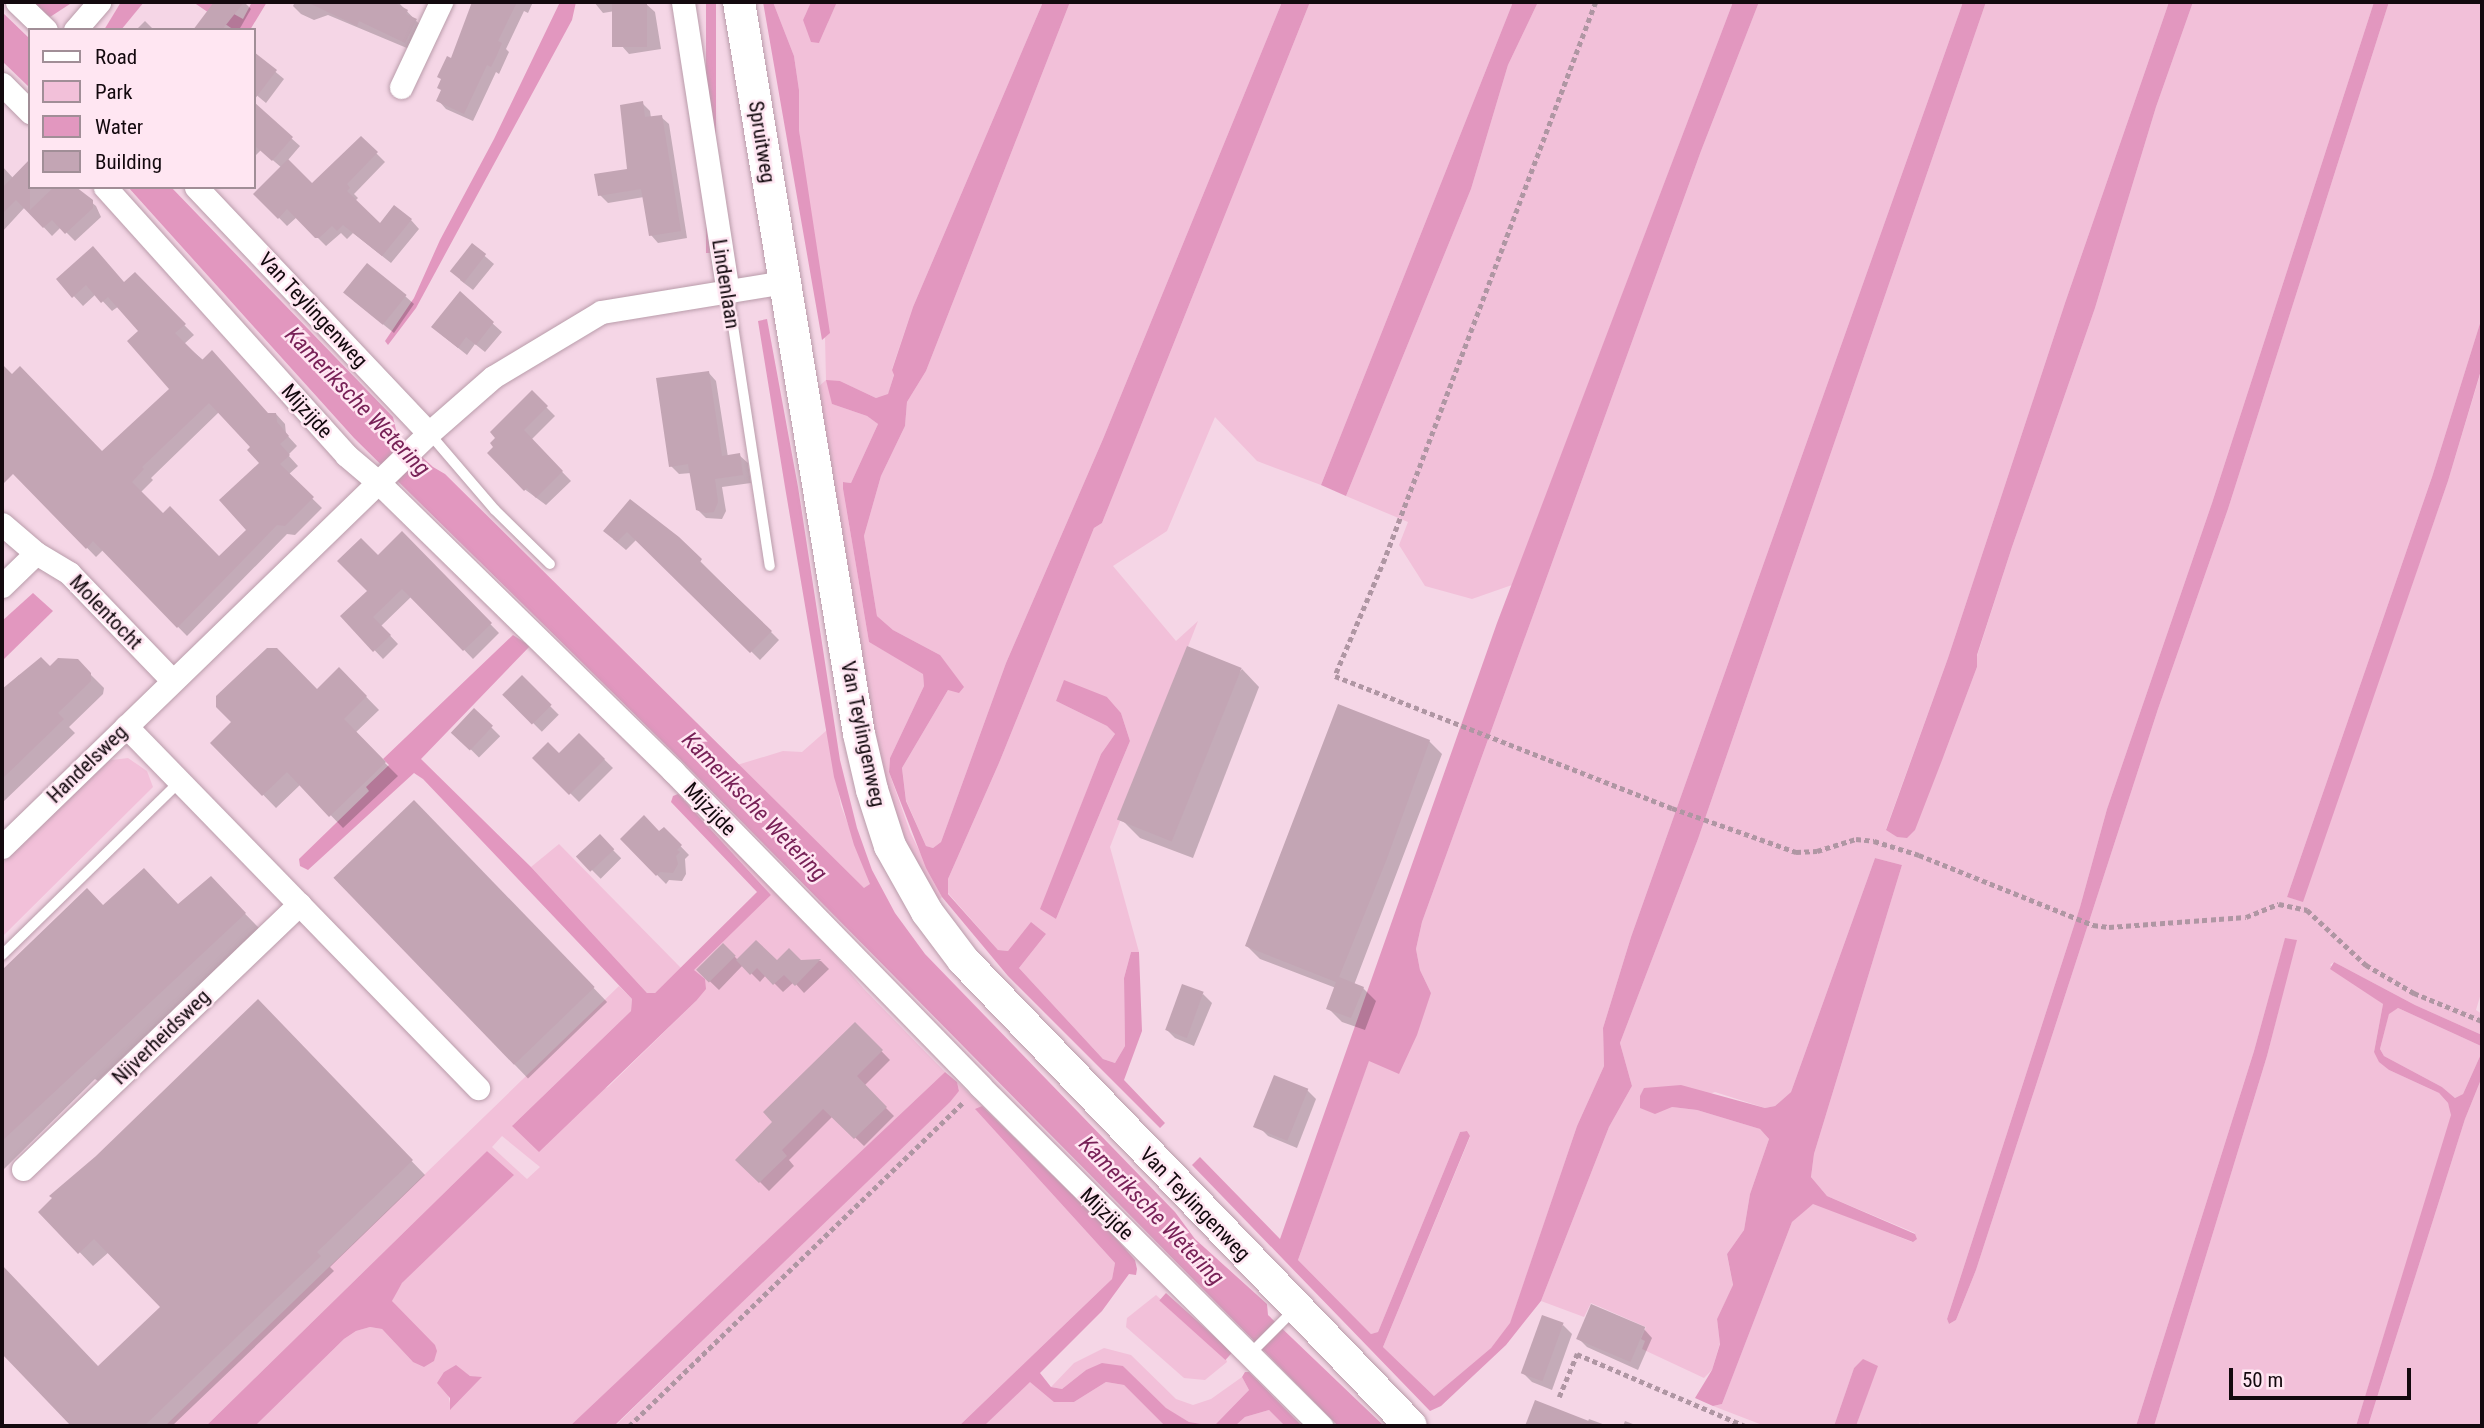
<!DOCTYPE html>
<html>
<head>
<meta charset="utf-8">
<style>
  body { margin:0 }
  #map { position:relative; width:2484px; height:1428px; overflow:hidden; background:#f5d6e6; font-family:"Roboto Condensed",sans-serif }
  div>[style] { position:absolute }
  .green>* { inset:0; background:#f2c0d9 }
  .water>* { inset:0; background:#e297bf; transform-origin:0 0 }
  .shadow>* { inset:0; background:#0003; transform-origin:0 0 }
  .building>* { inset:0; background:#c3a5b4; transform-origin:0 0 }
  .path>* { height:4.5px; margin-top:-2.25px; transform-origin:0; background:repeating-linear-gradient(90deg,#af96a3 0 5px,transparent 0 8.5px) }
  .roads { filter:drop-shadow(0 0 2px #b99caa) drop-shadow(0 0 2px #b99caa) }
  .service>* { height:10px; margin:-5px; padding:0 5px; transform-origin:5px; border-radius:5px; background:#fff }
  .minor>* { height:23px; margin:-11.5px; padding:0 11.5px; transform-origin:11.5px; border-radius:11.5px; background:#fff }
  .secondary>* { height:32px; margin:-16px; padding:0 16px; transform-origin:16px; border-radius:16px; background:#fff }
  span { translate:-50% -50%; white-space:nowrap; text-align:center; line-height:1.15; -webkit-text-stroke:5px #ffe6f2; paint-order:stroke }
  .street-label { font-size:21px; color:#13090e }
  .water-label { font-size:23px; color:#782157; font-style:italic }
  .frame { position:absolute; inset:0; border:4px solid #13090e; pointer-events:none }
  .legend { position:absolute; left:28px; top:28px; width:228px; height:161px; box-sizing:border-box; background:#ffe6f2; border:2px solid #a18e97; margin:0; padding:9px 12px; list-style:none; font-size:21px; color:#13090e }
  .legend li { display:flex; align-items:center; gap:14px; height:35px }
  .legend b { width:35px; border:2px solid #a18e97 }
  .scale { position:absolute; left:2229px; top:1368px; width:182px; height:32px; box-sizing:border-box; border:4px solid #13090e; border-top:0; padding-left:9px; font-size:21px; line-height:24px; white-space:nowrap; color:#13090e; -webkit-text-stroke:5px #ffe6f2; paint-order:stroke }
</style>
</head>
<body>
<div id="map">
  <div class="green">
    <div style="clip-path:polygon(773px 2px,811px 2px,803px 20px,819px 43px,837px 2px,1043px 2px,913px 307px,892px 369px,894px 374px,888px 395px,876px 398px,840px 381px,832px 404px,867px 416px,878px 424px,851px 483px,844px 482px,843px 489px,869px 642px,923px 673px,924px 686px,890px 758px,889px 772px,910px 832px,942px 897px,938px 901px,909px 849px,889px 796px,875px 742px,816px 389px,826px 380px,825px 337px,799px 130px,799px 90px,794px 56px)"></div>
    <div style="clip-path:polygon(1070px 2px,1282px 2px,1103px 439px,1006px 663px,941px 842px,933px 848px,926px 846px,906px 800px,902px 768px,948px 690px,940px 655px,893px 630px,877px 616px,864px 536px,881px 476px,905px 426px,907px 402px,926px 371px)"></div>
    <div style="clip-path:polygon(evenodd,1310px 2px,1513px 2px,1321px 485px,1257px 461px,1215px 417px,1167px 531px,1113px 566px,1176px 641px,1198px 621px,1110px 847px,1139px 952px,1131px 952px,1124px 978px,1125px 1046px,1115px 1063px,1103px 1059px,1019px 968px,1046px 934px,1008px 951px,998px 950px,948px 893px,948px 879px,999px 763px,1094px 528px,1102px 523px,1310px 2px,1107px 697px,1121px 713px,1130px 741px,1056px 919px,1041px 909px,1101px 754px,1115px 734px,1107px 726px,1056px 701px,1107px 697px)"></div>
    <div style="clip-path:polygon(1538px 2px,1733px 2px,1512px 585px,1472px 599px,1425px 586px,1399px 545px,1408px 522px,1346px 496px,1471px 189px,1508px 65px)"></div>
    <div style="clip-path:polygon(1759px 2px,1963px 2px,1631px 937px,1603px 1028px,1604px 1066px,1577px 1126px,1510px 1324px,1491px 1348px,1434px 1396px,1383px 1347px,1470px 1137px,1467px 1131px,1460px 1132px,1378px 1332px,1371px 1334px,1298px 1260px,1369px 1060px,1431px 993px,1420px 970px,1416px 949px,1422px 922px,1701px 151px)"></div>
    <div style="clip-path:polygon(1986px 2px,2169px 2px,2065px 303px,1948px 658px,1886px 829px,1897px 837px,1944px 755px,1977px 667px,1977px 656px,2012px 547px,2095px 308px,2156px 107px,2193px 2px,2374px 2px,2212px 503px,2107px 809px,2080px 907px,1947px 1319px,1949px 1324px,1956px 1320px,1976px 1270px,2158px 709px,2228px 509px,2389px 2px,2482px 2px,2482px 317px,2432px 477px,2287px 897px,2302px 901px,2448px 481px,2482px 368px,2482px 990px,2476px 1010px,2482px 1014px,2482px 1035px,2415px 1005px,2334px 962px,2330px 965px,2383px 1004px,2374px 1052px,2389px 1070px,2439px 1093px,2448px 1103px,2452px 1115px,2356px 1426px,2154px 1426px,2267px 1056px,2296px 940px,2285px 939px,2254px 1051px,2136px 1426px,1921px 1426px,1920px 1422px,1919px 1426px,1856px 1426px,1877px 1366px,1863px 1360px,1854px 1368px,1834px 1426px,1765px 1426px,1713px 1406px,1722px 1404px,1792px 1222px,1813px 1203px,1912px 1242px,1915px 1233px,1827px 1196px,1811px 1177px,1814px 1154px,1902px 865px,1875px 858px,1791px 1092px,1775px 1106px,1765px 1108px,1715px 1092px,1672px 1107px,1697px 1110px,1760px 1129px,1769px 1139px,1750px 1194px,1744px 1230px,1727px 1254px,1733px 1286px,1717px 1319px,1720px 1343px,1712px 1370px,1704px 1378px,1642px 1349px,1645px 1341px,1641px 1339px,1646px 1327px,1591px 1303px,1584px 1317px,1541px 1301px,1609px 1127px,1632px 1086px,1620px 1043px,1698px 839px)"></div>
    <div style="clip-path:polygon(827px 730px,841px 806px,871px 884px,864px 889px,737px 765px,783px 751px,802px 752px)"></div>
    <div style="clip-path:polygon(128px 758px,147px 771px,153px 787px,2px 937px,2px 864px,104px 761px)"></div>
    <div style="clip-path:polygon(evenodd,683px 790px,785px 896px,863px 988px,945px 1072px,570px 1426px,255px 1426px,344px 1339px,356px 1331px,370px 1327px,382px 1329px,413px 1362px,392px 1301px,395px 1294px,402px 1283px,513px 1175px,487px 1151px,206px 1426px,165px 1426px,619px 986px,632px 999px,631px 1011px,512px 1126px,608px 1087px,696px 1001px,693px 970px,771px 895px,678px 794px,683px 790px,502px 1136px,540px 1167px,527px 1179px,492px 1147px,502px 1136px,683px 790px,456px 1366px,470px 1376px,481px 1378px,451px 1409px,444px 1372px,456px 1366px)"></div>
    <div style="clip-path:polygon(559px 844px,681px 968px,655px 993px,647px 993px,531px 867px)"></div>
    <div style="clip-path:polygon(2398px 1008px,2481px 1046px,2481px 1054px,2463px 1094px,2455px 1098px,2442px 1087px,2384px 1056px,2380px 1049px,2389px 1013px)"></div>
    <div style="clip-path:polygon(2482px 1077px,2482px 1426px,2368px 1426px,2465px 1119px)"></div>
    <div style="clip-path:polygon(957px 1082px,982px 1106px,976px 1110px,1115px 1263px,1112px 1279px,959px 1426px,615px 1426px,959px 1091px)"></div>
    <div style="clip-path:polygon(1156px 1295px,1226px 1359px,1227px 1362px,1205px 1380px,1184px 1378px,1126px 1327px,1127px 1318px)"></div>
    <div style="clip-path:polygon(1104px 1348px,1131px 1355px,1176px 1399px,1193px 1405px,1211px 1399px,1242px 1377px,1249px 1390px,1214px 1426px,1189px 1422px,1165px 1408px,1123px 1366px,1086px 1370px,1062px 1389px,1051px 1387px,1074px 1363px)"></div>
    <div style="clip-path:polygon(1030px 1381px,1074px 1402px,1106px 1382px,1124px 1385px,1165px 1426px,984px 1426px)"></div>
    <div style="clip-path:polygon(1269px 1410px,1285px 1426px,1235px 1426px,1245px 1417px)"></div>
  </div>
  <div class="water">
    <div style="clip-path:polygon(29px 2px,73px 2px,50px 17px)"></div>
    <div style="clip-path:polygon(121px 2px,144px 2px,121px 30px,104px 30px)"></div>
    <div style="clip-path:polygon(193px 2px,212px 2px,243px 19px,252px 2px,267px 2px,250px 30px,234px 30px)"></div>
    <div style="clip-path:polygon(560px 2px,576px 2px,572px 20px,416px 308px,388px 345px,385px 341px,414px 298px,440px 240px,494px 139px)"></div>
    <div style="left:706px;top:2px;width:10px;height:251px"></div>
    <div style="clip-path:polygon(763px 2px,773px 2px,794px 56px,799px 90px,799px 130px,830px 333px,822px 340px)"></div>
    <div style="clip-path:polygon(811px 2px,837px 2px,819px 43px,811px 42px,803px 20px)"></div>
    <div style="clip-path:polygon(1043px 2px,1070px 2px,926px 371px,907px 402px,905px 426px,881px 476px,864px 536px,877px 616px,893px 630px,940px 655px,964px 687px,959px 693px,948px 690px,902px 768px,906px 801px,926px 846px,933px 848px,941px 842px,1006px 663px,1103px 439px,1282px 2px,1310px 2px,1102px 523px,1094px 528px,999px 763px,948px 879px,948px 894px,998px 950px,1008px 951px,1031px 922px,1046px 934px,1019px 968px,1103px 1059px,1115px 1063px,1125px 1046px,1124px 978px,1131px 952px,1139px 952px,1142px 1031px,1124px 1080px,1165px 1123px,1160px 1128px,1008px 976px,942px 897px,926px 868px,889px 772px,890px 758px,924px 686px,923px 674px,869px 642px,843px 489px,843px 482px,851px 483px,878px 424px,867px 416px,832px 404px,826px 380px,840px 381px,876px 398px,888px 394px,894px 375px,892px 370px,913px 307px)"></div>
    <div style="clip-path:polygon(1513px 2px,1538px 2px,1508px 65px,1471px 189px,1346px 496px,1321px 485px)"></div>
    <div style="clip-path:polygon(1733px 2px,1759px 2px,1701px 151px,1422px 922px,1416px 949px,1420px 970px,1431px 993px,1417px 1035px,1399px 1074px,1369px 1061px,1298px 1260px,1371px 1334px,1378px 1332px,1460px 1132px,1467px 1131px,1470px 1136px,1383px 1347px,1434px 1396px,1491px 1348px,1510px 1323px,1577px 1126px,1604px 1066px,1603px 1028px,1631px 937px,1963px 2px,1986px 2px,1698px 839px,1620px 1043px,1632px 1086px,1609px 1127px,1541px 1301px,1506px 1345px,1441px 1406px,1430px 1411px,1192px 1165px,1200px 1157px,1280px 1239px,1497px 623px)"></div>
    <div style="clip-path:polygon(2169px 2px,2193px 2px,2156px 107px,2095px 308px,2012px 547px,1977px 655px,1977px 667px,1944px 755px,1915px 830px,1907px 838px,1897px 837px,1886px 830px,1948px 658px,2065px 303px)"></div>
    <div style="clip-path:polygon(2374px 2px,2389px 2px,2228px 509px,2158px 709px,1976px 1270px,1956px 1320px,1949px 1324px,1947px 1319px,2080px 907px,2107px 809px,2212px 503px)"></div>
    <div style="clip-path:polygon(2px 12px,30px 39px,30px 88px,2px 61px)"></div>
    <div style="clip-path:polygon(128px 187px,171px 187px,393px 417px,397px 434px,433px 467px,445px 474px,864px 888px,870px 884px,854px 845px,834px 777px,785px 487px,758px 321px,767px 319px,798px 487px,840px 760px,857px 828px,872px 870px,895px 913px,925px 954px,1175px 1212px,1195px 1239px,1267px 1304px,1268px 1315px,1384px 1426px,1338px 1426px,675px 754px,354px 438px)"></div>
    <div style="clip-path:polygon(2482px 317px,2482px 367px,2448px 481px,2303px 902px,2287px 897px,2432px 477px)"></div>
    <div style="clip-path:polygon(33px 593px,53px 611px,2px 661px,2px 621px)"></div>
    <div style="clip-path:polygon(513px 635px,530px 646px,421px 759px,531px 867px,647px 993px,655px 993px,757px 892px,671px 802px,673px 796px,678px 794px,771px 895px,694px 970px,705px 979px,706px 989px,696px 1001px,539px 1152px,512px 1126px,631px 1011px,632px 999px,423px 779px,414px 773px,308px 870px,300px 866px,299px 859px,369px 791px,366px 787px,389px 765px,383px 759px)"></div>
    <div style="clip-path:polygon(1064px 680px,1107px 697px,1121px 713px,1130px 741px,1056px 919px,1040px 909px,1101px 754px,1115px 734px,1107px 726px,1056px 701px)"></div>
    <div style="clip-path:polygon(1875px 858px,1902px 865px,1814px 1154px,1811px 1177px,1827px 1196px,1915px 1234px,1917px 1239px,1913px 1242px,1813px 1204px,1792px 1222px,1722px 1404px,1713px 1406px,1695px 1398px,1712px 1370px,1720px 1344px,1717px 1319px,1733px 1285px,1727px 1254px,1744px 1230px,1750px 1194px,1769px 1139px,1760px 1129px,1697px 1110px,1672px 1107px,1655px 1114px,1640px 1108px,1640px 1096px,1644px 1088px,1681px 1085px,1765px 1108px,1775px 1106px,1791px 1092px)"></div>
    <div style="clip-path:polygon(2285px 938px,2297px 940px,2267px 1056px,2154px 1426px,2136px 1426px,2254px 1051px)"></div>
    <div style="clip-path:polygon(evenodd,2334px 962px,2415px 1005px,2482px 1035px,2482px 1077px,2465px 1119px,2368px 1426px,2356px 1426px,2451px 1115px,2448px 1103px,2439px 1093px,2389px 1070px,2379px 1062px,2374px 1052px,2383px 1004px,2330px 969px,2334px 962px,2398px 1008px,2481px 1046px,2481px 1054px,2463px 1094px,2455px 1098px,2442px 1087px,2384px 1056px,2380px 1049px,2389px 1014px,2398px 1008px)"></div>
    <div style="clip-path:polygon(945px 1072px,957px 1082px,959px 1091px,950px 1102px,614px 1426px,570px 1426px)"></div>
    <div style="clip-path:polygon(982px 1106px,1112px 1234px,1135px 1260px,1137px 1269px,1136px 1275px,1129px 1274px,1102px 1311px,1040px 1373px,1051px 1387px,1062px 1389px,1086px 1370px,1102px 1363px,1123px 1366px,1166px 1408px,1189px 1422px,1214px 1426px,1165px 1426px,1124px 1385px,1106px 1382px,1074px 1402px,1054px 1402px,1030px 1382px,984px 1426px,959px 1426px,1112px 1279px,1115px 1263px,975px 1109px)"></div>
    <div style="clip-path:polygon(487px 1151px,514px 1175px,402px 1283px,392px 1301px,435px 1345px,437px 1351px,434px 1361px,424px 1367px,413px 1362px,382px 1329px,370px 1327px,356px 1331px,344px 1339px,255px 1426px,206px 1426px)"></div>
    <div style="left:1166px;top:1293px;width:89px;height:10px;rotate:42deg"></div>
    <div style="clip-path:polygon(1863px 1359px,1878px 1366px,1856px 1426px,1834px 1426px,1854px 1368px)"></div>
    <div style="clip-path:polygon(456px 1365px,470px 1376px,482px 1377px,450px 1410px,450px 1398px,437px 1383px,444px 1372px)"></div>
    <div style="clip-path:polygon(1245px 1372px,1249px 1372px,1302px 1426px,1285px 1426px,1269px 1410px,1245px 1417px,1235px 1426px,1214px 1426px,1249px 1390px,1242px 1377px)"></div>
  </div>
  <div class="shadow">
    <div style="clip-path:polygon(217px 2px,244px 2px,251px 9px,239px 30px,195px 30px)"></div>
    <div style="clip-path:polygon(295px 2px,398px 2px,424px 29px,414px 51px,328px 15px,314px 20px,301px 14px,293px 6px)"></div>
    <div style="clip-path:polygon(475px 2px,533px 2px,528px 13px,524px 11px,506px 49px,509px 52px,499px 74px,496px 72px,473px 121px,446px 109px,438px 100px)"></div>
    <div style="clip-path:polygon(594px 2px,646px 4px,655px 12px,661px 49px,629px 54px,621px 45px,615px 11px,603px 13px)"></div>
    <div style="clip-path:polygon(145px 21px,154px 30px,136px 30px)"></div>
    <div style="clip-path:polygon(254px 54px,284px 79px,266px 103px,254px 93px)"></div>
    <div style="clip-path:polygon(642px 103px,650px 111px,651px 118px,661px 117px,669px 124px,687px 238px,658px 243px,651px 235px,644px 197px,608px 203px,600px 195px,629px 170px)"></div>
    <div style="clip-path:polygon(254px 105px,300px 146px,288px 160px,312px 185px,361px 138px,385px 162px,354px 194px,358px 198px,355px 201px,380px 226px,411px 220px,419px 229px,391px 263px,353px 233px,347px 239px,341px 233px,326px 246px,297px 217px,287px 226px,256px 194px,282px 168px,261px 150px,254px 157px)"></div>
    <div style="clip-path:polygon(2px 166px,13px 178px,30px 187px,73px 187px,96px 206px,101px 217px,75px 241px,61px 227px,52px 236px,25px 207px,2px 232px)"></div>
    <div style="clip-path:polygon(472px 245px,494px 264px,473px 290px,460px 280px)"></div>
    <div style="clip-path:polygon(evenodd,135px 275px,194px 335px,184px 344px,268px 414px,276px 414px,285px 424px,286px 434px,297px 446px,288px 455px,298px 466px,288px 475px,322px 508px,295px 535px,287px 534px,187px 636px,103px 550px,96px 557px,2px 460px,2px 377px,7px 372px,102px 453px,171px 389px,141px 331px,119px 306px,112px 311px,96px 294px,83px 306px,58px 279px,125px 284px,135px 275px,219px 412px,253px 447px,261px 463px,249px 530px,219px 558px,163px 516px,141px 492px,153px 480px,151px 478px,219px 412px)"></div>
    <div style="clip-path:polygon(405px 296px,414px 304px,394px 333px,354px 301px)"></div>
    <div style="clip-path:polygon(492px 323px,502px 332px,485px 352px,475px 344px,467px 355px,442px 335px)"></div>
    <div style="clip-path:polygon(708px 372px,716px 381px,728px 457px,739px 455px,748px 463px,751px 483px,722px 487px,726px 511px,722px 519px,706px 518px,697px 509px,691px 473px,679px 474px,671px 466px)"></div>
    <div style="clip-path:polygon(532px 393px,555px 416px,531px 440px,571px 481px,546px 505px,523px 488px,496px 447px)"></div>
    <div style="clip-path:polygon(630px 501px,678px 539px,779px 640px,760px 660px,637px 539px,626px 550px,613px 539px)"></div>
    <div style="clip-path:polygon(402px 534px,499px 633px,473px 659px,412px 596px,381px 626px,398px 644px,383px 659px,343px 617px,369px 591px,378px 558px)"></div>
    <div style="clip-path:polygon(77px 661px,104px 688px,103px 694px,69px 727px,75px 733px,2px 803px,2px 692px,19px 675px)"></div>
    <div style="clip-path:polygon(339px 669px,379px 710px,355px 733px,398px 776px,343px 828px,301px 784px,276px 808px,213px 743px,317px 691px)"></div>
    <div style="clip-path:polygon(1242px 669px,1259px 687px,1193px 858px,1140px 838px,1122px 820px)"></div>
    <div style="left:522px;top:678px;width:52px;height:24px;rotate:45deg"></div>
    <div style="left:474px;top:710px;width:37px;height:30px;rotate:45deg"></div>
    <div style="clip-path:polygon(579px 735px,613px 768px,579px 802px,535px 758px,559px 755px)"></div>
    <div style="clip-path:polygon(1429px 741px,1442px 754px,1354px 985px,1363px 988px,1376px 1001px,1365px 1030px,1342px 1022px,1328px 1008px,1336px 988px,1260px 959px,1247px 946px)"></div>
    <div style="left:414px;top:802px;width:278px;height:110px;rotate:46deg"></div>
    <div style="clip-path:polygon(664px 829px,689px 855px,685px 859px,686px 874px,682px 881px,669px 880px,666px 884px,622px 839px,659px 834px)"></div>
    <div style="left:600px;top:837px;width:30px;height:29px;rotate:45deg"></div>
    <div style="clip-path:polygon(211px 879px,259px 928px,98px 1081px,95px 1079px,2px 1171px,2px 973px,87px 891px,103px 907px,179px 906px)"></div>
    <div style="clip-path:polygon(723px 945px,738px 960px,821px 961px,829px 969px,804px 993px,794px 982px,783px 992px,766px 975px,760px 982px,743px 965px,719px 990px,698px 970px)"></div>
    <div style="clip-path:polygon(1203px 994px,1212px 1003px,1194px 1046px,1175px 1038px,1166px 1029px)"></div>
    <div style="clip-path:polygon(258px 1002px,425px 1175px,330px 1267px,334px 1271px,172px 1426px,73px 1426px,2px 1352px,2px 1267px,99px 1368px,162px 1307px,109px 1252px,93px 1266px,41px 1212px)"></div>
    <div style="clip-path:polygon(855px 1024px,890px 1060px,864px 1086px,894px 1116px,864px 1146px,833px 1116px,789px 1160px,794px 1166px,769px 1191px,738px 1160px,775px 1122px)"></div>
    <div style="clip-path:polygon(1275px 1078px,1307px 1090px,1316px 1099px,1297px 1148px,1268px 1136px,1260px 1128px)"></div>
    <div style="clip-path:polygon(1563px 1325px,1572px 1334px,1552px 1390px,1532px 1382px,1524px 1374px)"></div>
    <div style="clip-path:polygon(1644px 1329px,1652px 1338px,1638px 1370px,1587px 1347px,1578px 1338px)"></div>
    <div style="clip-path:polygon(1589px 1419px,1608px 1426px,1586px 1426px)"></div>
    <div style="clip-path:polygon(1625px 1421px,1638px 1426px,1623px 1426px)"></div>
  </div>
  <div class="building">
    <div style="clip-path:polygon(214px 2px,244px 2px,222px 30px,193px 30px)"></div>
    <div style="clip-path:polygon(307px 2px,393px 2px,408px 10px,406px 14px,417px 19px,405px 43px,359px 21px,357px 26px)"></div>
    <div style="clip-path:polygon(472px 2px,517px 2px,498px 41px,502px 43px,497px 55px,491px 67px,487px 65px,464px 114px,436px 101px,441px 90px,437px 88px,441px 79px,437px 77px,447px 56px,451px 58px)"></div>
    <div style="left:612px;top:2px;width:35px;height:45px"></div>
    <div style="clip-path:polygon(254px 52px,277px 70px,254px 100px)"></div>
    <div style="clip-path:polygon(643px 101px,645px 117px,662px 115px,681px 231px,649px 236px,641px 189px,598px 196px,594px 174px,627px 169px,620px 105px)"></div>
    <div style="clip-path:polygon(254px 102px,293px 137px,272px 161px,254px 145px)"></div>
    <div style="clip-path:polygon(361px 136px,378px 152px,347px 184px,350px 188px,347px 191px,380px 223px,394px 205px,412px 219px,382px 256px,343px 225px,337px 231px,332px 226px,319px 238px,315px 238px,287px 209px,278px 219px,253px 194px,288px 159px,312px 183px)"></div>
    <div style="clip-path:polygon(30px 159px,30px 210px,54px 187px,76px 187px,93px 200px,93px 208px,65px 234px,52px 220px,43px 228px,16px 200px,2px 214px,2px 188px)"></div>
    <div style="left:472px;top:243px;width:18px;height:36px;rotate:38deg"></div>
    <div style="clip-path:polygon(evenodd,93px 246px,124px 282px,135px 272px,186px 324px,175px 333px,202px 360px,212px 350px,268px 413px,276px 413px,277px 422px,289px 436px,280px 444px,290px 455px,280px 464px,314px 497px,285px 526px,277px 525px,177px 628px,93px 541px,86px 549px,13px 474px,2px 485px,2px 364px,12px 374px,20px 366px,102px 451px,169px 389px,127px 341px,138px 331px,108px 297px,101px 303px,86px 285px,72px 298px,56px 279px,93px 246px,209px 403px,250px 447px,247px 450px,259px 463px,219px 500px,246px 530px,219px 556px,170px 506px,163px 513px,132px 482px,144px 469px,142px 467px,209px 403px)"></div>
    <div style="left:367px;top:263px;width:51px;height:38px;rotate:39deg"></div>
    <div style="clip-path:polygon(460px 291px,494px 322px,476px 345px,466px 337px,458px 348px,431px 327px)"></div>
    <div style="clip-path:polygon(709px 371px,722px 456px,740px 453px,743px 475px,715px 479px,718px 502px,714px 512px,705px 513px,696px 510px,688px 464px,669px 467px,656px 378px)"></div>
    <div style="clip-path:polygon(532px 390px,548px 406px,524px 430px,563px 471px,536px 498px,527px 488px,524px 491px,487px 453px,493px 447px,490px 443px,495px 438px,490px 432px)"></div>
    <div style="clip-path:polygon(630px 499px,679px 537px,702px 559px,700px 562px,772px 631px,750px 653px,627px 532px,617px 542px,603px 531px)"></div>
    <div style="clip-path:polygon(402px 531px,492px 623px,463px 651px,402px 589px,373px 617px,391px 635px,373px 652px,340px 616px,367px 591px,337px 561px,361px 538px,378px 555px)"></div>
    <div style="left:1187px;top:646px;width:59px;height:187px;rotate:22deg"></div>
    <div style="clip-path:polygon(267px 648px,277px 648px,317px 689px,339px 667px,367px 696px,344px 719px,386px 762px,329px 817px,287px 772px,262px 796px,210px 743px,231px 722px,216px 707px,216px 696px)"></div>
    <div style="clip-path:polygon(41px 657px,50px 666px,58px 658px,78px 659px,91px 673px,91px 681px,58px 713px,64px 719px,2px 779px,2px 689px)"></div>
    <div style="left:522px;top:675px;width:42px;height:28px;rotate:45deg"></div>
    <div style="clip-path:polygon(1338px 704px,1430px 740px,1386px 861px,1339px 977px,1364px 987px,1351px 1018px,1326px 1009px,1336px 982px,1245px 946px)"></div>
    <div style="left:474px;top:708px;width:26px;height:34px;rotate:43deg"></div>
    <div style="clip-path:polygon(579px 733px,605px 759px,569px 795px,532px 758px,548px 742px,559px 753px)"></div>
    <div style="left:414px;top:800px;width:260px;height:112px;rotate:46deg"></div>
    <div style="clip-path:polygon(644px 815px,659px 831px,664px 827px,682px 845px,677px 850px,680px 852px,676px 856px,678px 864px,673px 873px,660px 872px,656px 876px,620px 839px)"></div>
    <div style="left:600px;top:834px;width:21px;height:33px;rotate:47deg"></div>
    <div style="clip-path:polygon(144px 868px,178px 904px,211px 876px,246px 913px,2px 1141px,2px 970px,87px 888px,103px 905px)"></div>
    <div style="clip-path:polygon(756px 940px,777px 960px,789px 948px,801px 960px,821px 959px,795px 986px,784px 975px,773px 985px,757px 968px,750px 975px,736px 960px)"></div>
    <div style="left:723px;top:943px;width:18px;height:38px;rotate:45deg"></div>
    <div style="left:1182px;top:984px;width:23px;height:49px;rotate:20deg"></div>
    <div style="clip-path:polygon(258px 999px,413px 1160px,317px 1252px,321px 1256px,144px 1426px,71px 1426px,2px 1354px,2px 1265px,98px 1366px,160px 1307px,94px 1239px,78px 1254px,38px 1212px,52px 1198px,49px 1196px,96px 1156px)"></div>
    <div style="clip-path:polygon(855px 1022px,883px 1050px,857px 1076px,887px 1107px,854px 1139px,823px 1109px,782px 1150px,787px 1156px,759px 1183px,735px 1160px,772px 1122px,763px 1112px)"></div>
    <div style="left:1274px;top:1075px;width:37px;height:56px;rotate:22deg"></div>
    <div style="left:1591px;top:1304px;width:59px;height:38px;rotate:23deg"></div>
    <div style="left:1542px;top:1315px;width:23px;height:62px;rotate:20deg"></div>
    <div style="clip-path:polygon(1535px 1400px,1599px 1425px,1599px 1426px,1525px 1426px)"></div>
  </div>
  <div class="path">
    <div style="left:1596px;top:2px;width:596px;rotate:110.75deg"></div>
    <div style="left:1385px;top:559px;width:127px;rotate:113.1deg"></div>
    <div style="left:1335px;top:676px;width:362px;rotate:21.4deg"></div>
    <div style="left:1672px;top:808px;width:132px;rotate:19.5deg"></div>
    <div style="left:1796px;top:852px;width:21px;rotate:-3deg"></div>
    <div style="left:1817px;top:851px;width:41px;rotate:-17.1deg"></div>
    <div style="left:1856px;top:839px;width:18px;rotate:6deg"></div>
    <div style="left:1874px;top:841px;width:47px;rotate:17.3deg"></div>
    <div style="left:1919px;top:855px;width:188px;rotate:21.9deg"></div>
    <div style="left:2093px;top:925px;width:16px;rotate:7deg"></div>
    <div style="left:2109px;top:927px;width:137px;rotate:-4.2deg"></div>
    <div style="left:2246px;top:917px;width:35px;rotate:-22deg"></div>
    <div style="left:2279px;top:904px;width:29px;rotate:12deg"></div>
    <div style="left:2307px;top:910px;width:81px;rotate:43deg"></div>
    <div style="left:2366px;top:965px;width:56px;rotate:30.3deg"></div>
    <div style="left:2414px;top:993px;width:74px;rotate:22.4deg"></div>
    <div style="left:1559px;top:1397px;width:47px;rotate:-67.3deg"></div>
    <div style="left:1577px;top:1354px;width:183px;rotate:23.2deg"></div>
    <div style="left:629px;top:1426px;width:467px;rotate:-44.1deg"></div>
  </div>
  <div class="roads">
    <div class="service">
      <div style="left:728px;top:293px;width:276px;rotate:81.3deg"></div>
      <div style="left:429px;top:433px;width:101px;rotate:49.4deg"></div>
      <div style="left:495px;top:510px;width:77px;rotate:44.5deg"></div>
      <div style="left:2px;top:955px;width:249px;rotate:-44.3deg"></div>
      <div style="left:1251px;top:1353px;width:61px;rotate:-45deg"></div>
    </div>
    <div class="minor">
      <div style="left:17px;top:2px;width:40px;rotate:44deg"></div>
      <div style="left:683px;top:2px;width:294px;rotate:81.2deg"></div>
      <div style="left:75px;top:30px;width:37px;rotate:-49deg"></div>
      <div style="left:2px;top:84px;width:40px;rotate:45deg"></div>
      <div style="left:401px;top:87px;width:94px;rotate:-64.8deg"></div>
      <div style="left:105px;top:187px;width:360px;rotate:48deg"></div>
      <div style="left:346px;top:455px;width:43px;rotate:40.3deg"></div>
      <div style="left:379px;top:483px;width:412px;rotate:44.4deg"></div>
      <div style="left:673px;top:771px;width:440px;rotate:45.7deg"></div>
      <div style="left:980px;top:1086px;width:482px;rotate:44.9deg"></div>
      <div style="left:196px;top:187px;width:339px;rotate:46.6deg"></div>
      <div style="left:429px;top:433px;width:85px;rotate:-41.2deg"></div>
      <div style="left:493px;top:377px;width:126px;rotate:-31deg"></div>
      <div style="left:601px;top:312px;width:186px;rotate:-9.3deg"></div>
      <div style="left:2px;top:524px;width:45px;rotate:40.5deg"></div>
      <div style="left:36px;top:553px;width:39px;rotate:31deg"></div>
      <div style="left:69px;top:573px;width:149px;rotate:46.1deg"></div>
      <div style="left:2px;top:586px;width:47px;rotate:-44.1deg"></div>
      <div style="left:2px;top:847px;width:595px;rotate:-44.11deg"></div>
      <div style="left:299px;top:904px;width:257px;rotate:45.8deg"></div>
      <div style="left:23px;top:1169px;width:383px;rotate:-43.8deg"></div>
      <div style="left:299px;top:904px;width:248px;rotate:-134.2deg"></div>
    </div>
    <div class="secondary">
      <div style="left:739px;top:2px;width:742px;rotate:80.69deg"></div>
      <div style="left:859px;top:734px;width:57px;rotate:76.9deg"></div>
      <div style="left:872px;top:790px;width:59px;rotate:72.2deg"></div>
      <div style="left:890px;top:846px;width:76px;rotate:60.7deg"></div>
      <div style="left:927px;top:912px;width:60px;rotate:53.1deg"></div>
      <div style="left:963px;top:960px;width:646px;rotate:46.13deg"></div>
    </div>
  </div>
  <div class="street-label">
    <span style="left:762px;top:142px;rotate:81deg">Spruitweg</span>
    <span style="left:726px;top:284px;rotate:81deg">Lindenlaan</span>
    <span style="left:313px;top:310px;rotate:47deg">Van Teylingenweg</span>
    <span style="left:307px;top:411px;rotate:48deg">Mijzijde</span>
    <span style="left:106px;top:612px;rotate:46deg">Molentocht</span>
    <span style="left:863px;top:734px;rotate:78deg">Van Teylingenweg</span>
    <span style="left:87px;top:764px;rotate:-44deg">Handelsweg</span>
    <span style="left:710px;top:809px;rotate:46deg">Mijzijde</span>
    <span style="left:161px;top:1037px;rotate:-44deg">Nijverheidsweg</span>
    <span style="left:1195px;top:1204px;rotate:46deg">Van Teylingenweg</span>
    <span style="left:1107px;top:1214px;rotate:44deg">Mijzijde</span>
  </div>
  <div class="water-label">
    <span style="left:357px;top:402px;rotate:46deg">Kameriksche Wetering</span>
    <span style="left:754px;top:807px;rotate:46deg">Kameriksche Wetering</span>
    <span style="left:1151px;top:1211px;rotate:46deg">Kameriksche Wetering</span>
  </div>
  <div class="frame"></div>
  <ul class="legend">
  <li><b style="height:9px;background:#fff"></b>Road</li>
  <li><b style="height:19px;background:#f2c0d9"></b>Park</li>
  <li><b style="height:19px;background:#e297bf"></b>Water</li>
  <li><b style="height:19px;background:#c3a5b4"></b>Building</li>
  </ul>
  <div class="scale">50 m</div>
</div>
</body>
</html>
